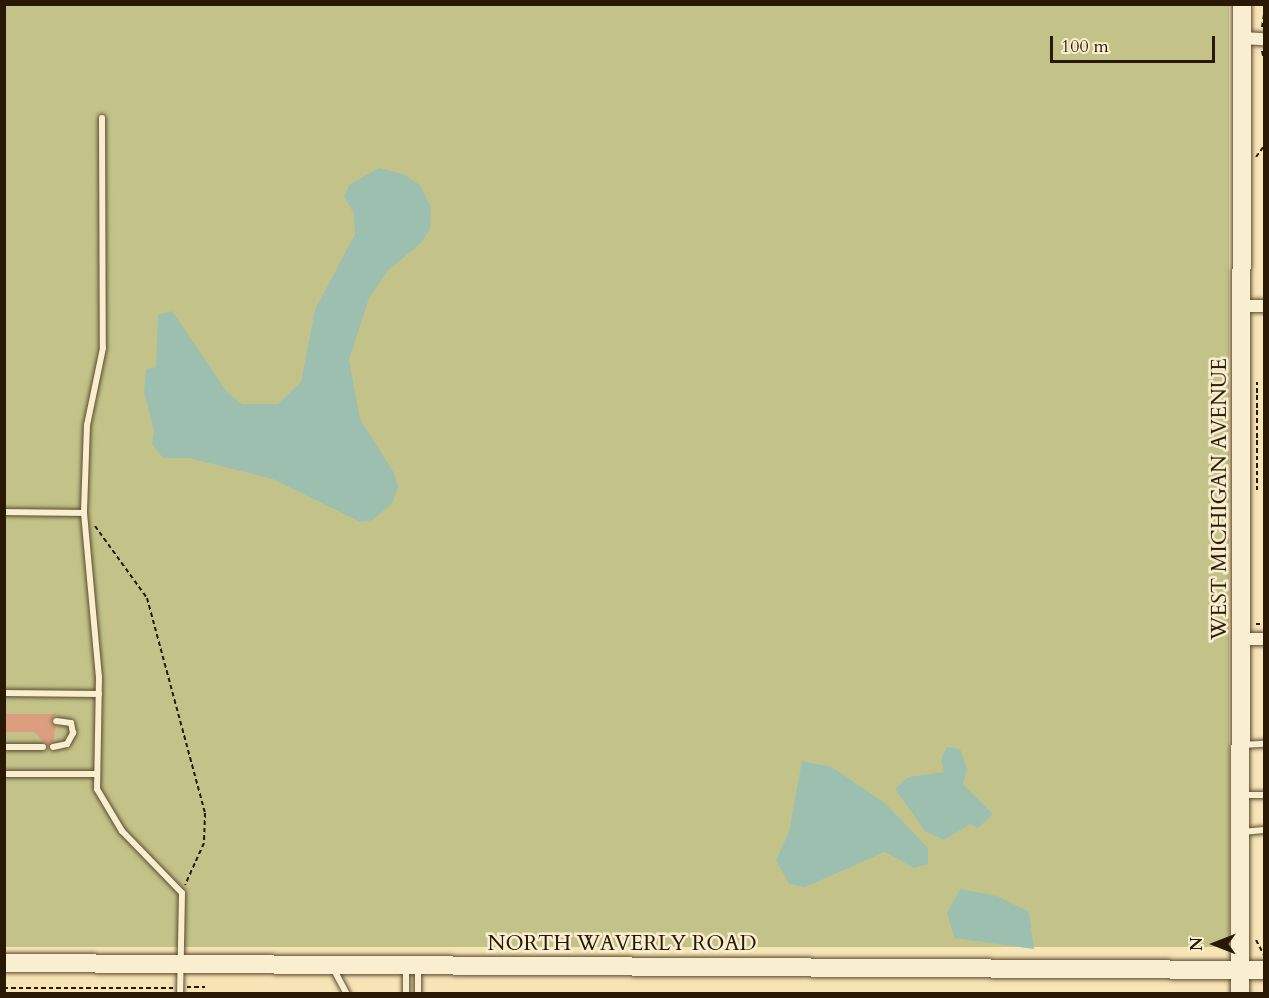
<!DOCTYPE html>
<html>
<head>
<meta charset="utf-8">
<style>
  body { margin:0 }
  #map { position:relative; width:1269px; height:998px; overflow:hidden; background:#f7e5b6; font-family:Cardo,serif }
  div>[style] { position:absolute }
  .green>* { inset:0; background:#c3c389; transform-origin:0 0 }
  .water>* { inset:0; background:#9dbfaf }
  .building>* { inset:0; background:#db9f80 }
  .path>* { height:2px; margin-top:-1px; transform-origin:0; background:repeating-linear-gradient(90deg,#291804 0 4.5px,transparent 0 7.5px) }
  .roads { filter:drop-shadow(0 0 2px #5c4b30) drop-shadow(0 0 2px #5c4b30) }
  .lane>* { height:6px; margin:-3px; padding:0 3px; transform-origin:3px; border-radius:3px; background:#faeed0 }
  .street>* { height:12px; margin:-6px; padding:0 6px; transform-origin:6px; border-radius:6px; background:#faeed0 }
  .secondary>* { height:18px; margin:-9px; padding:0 9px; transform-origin:9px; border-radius:9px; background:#faeed0 }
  span { translate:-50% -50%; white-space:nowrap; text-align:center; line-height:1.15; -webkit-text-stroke:5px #faeed0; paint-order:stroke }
  .street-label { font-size:21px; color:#291804 }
  .frame { position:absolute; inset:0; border:6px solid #291804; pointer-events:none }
  .north { position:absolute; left:1185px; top:914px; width:60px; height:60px; -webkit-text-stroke:4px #faeed0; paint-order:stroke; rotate:270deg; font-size:16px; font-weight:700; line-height:24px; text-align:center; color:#291804 }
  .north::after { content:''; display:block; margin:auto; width:21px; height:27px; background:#291804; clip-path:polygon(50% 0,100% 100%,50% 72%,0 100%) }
  .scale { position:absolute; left:1050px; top:36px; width:165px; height:27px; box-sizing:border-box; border:3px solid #291804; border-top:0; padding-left:8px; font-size:18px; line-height:21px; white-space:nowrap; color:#291804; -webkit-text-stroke:4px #faeed0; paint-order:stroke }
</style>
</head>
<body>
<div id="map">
  <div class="green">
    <div style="left:5px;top:5px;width:1224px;height:942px"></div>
  </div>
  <div class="water">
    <div style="clip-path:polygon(379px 168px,403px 174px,420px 185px,431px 207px,430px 229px,421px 243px,388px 270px,369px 298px,349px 360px,360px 419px,394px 473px,398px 487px,393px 502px,373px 520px,360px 522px,273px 479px,189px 458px,163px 458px,152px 444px,154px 431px,144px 392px,146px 369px,156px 367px,158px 315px,172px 311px,227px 392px,242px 404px,278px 404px,301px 382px,315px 310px,355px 234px,354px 214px,344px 196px,350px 184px)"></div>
    <div style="clip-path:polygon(947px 747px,960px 749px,967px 769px,963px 784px,993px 814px,978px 828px,970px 824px,944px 840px,925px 831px,895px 789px,908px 777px,944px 772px,941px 759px)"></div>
    <div style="clip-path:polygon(802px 761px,832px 767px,885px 803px,928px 848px,928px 864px,914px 868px,885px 852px,805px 887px,789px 884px,776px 860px,789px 832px)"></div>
    <div style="clip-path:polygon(960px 889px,997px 896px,1029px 912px,1034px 949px,954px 938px,947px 913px)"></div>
  </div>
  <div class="building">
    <div style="clip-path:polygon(4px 714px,56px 714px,51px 721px,56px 726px,53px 742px,48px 746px,34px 732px,4px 732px)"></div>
  </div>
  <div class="path">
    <div style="left:1262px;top:27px;width:12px;rotate:-81deg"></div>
    <div style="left:1262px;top:51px;width:8px;rotate:76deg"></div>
    <div style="left:1256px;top:157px;width:14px;rotate:-54deg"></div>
    <div style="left:1257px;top:490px;width:108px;rotate:-90deg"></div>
    <div style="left:95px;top:526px;width:89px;rotate:54.2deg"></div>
    <div style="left:147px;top:598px;width:223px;rotate:74.9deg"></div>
    <div style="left:205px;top:813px;width:30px;rotate:92deg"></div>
    <div style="left:204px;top:843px;width:46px;rotate:114.3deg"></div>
    <div style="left:1256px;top:624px;width:8px"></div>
    <div style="left:1256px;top:940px;width:17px;rotate:62deg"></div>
    <div style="left:187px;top:987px;width:18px"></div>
    <div style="left:4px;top:988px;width:169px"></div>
    <div style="left:1207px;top:994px;width:18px"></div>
  </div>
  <div class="roads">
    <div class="lane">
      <div style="left:102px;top:118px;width:230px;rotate:89.8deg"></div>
      <div style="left:103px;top:348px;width:79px;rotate:101.7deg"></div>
      <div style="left:87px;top:425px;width:88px;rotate:92deg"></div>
      <div style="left:84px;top:513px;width:165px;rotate:84.8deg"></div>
      <div style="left:99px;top:677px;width:112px;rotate:91deg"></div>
      <div style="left:97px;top:789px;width:49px;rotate:59.2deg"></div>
      <div style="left:122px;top:831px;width:86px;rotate:45.9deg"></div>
      <div style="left:182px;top:893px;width:101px;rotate:91.1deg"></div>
      <div style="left:4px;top:512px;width:80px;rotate:0.7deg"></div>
      <div style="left:4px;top:693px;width:95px;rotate:0.6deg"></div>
      <div style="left:1242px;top:745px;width:22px;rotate:-3deg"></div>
      <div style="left:4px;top:747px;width:39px"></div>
      <div style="left:53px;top:747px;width:14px;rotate:-12deg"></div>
      <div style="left:67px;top:744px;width:13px;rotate:-61deg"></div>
      <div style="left:73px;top:733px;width:10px;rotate:-101deg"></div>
      <div style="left:71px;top:723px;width:15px;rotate:-172deg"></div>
      <div style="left:4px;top:774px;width:93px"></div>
      <div style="left:1243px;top:795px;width:21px"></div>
      <div style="left:1242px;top:832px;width:22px;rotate:-5deg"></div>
      <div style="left:333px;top:968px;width:30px;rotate:62deg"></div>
      <div style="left:406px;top:994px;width:26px;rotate:-90deg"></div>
      <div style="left:418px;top:994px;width:27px;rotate:-90deg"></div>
    </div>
    <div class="street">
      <div style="left:1242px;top:38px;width:22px;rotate:3deg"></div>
      <div style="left:1242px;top:306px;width:22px"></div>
      <div style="left:1242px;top:639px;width:22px"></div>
    </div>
    <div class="secondary">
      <div style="left:4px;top:963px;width:1260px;rotate:0.32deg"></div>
      <div style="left:1240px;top:994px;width:990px;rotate:-89.88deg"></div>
    </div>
  </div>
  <div class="street-label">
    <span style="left:1220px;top:499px;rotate:-90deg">WEST MICHIGAN AVENUE</span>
    <span style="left:622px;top:944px">NORTH WAVERLY ROAD</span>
  </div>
  <div class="frame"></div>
  <div class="north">N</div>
  <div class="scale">100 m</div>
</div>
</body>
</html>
